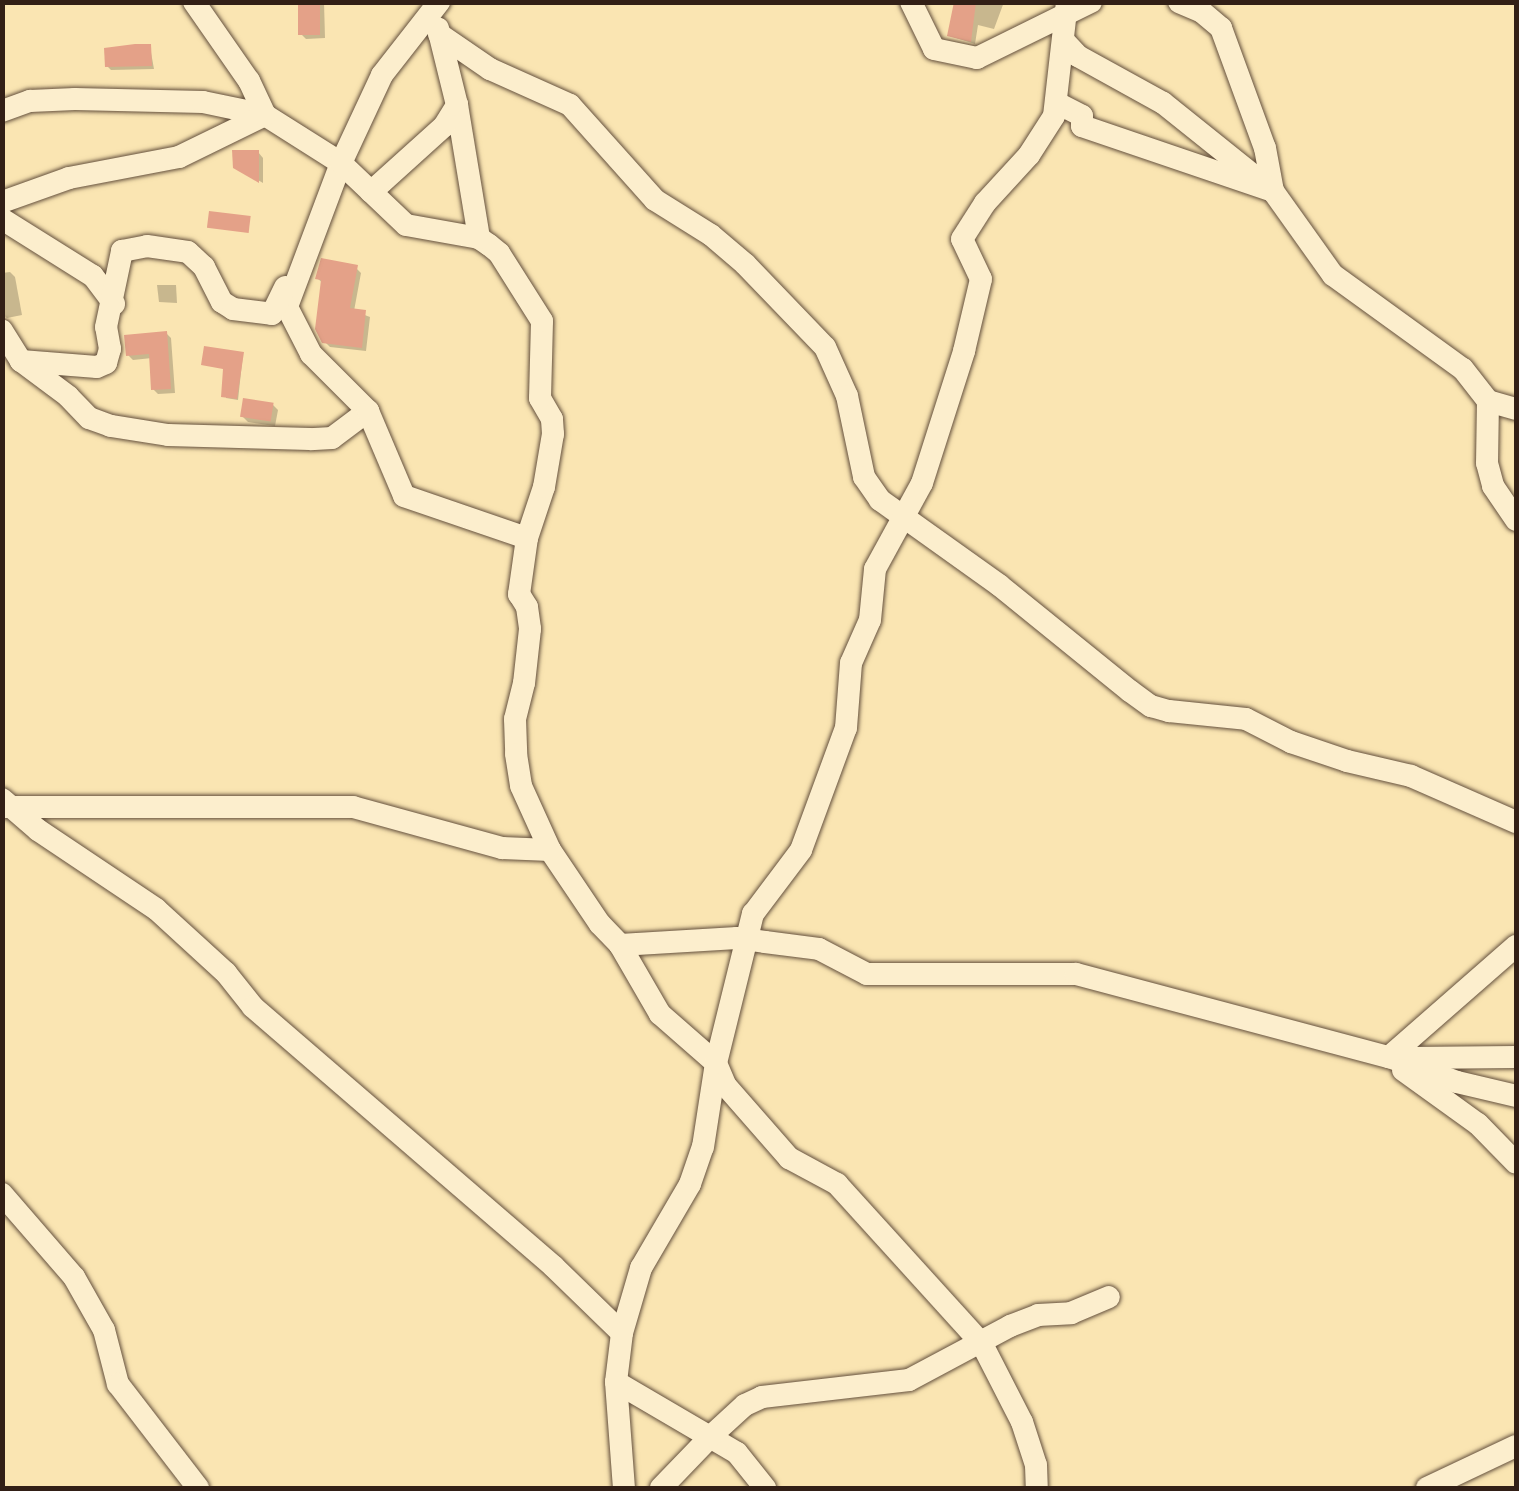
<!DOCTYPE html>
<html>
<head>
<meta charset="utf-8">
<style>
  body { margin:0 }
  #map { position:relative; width:1519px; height:1491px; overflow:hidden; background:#fae5b2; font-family:"Gentium Book Plus",serif }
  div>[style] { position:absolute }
  .shadow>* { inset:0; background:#0003 }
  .building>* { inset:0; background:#e4a188; transform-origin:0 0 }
  .roads { filter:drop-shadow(0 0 2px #64503d) drop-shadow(0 0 2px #64503d) }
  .minor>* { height:22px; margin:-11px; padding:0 11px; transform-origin:11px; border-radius:11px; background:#fceecd }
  span { translate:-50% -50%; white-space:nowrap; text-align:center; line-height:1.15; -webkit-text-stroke:8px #fceecd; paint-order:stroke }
  .frame { position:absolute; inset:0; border:5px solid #321f16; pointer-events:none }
</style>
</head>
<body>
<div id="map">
  <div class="shadow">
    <div style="clip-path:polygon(300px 2px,324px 2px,325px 38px,306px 39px,301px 34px)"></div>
    <div style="clip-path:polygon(958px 2px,1004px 2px,994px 29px,978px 25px,975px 44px,950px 36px)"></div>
    <div style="clip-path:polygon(150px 47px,154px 69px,111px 70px,107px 66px)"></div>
    <div style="clip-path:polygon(258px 152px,263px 158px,263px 183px,237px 168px)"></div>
    <div style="clip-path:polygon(356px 268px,361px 273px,354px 311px,370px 317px,366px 351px,330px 347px,324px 341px,323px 283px,318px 279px)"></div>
    <div style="clip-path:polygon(10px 272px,15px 277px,22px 315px,7px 318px,2px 314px,2px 273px)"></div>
    <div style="clip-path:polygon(157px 285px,176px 285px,177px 303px,159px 302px)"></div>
    <div style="clip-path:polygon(166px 333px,171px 338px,175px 393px,158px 394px,153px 389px,152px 358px,133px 360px,128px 355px)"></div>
    <div style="clip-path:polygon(243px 354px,238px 400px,226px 398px,226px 369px,204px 364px)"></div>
    <div style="clip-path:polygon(273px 405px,278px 410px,275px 426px,248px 422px,242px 416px)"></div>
  </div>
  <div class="building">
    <div style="left:298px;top:2px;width:22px;height:33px"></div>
    <div style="clip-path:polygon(954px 2px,976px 2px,971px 42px,947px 36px)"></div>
    <div style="clip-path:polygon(135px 44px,151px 44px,152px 66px,105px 67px,104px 48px)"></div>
    <div style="clip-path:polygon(232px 150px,259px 150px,259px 183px,233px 168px)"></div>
    <div style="left:209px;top:211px;width:42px;height:17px;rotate:7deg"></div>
    <div style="clip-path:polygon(321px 258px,358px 265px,350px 308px,366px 310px,362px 348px,322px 343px,315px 329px,321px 280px,315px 279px)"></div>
    <div style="clip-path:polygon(167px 331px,171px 389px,151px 390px,149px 354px,126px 356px,124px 335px)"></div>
    <div style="clip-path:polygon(204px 346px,244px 352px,237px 399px,221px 397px,223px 369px,201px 365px)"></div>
    <div style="left:243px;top:398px;width:31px;height:19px;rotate:9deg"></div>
  </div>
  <div class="roads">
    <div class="minor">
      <div style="left:911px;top:2px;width:52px;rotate:63.9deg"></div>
      <div style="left:934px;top:49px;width:44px;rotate:11.8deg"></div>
      <div style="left:977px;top:58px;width:127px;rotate:-26.2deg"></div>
      <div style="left:1179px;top:2px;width:25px;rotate:23deg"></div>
      <div style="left:1202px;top:12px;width:25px;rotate:40deg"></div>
      <div style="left:1221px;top:28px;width:128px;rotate:69.9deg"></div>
      <div style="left:1265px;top:148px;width:44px;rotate:79.5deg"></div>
      <div style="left:1273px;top:191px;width:103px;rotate:54.5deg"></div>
      <div style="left:1333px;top:275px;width:160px;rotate:35.9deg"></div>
      <div style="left:1463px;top:369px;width:41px;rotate:52deg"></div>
      <div style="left:1488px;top:401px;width:62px;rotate:90.9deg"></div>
      <div style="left:1487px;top:463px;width:24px;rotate:75deg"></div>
      <div style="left:1493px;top:486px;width:41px;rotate:55.9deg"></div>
      <div style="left:439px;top:34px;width:62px;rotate:34.5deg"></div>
      <div style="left:490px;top:69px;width:88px;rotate:24.2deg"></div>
      <div style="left:570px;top:105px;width:127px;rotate:48.2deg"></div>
      <div style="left:655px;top:200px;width:66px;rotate:32deg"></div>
      <div style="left:711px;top:235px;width:45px;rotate:40.5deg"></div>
      <div style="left:745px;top:264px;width:115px;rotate:46.1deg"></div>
      <div style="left:825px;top:347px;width:54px;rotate:65.8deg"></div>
      <div style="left:847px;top:396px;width:83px;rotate:78.1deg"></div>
      <div style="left:864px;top:477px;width:28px;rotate:55deg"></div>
      <div style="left:880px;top:500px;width:146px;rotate:35.5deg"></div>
      <div style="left:999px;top:585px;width:169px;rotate:39deg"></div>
      <div style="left:1130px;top:691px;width:26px;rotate:36deg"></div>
      <div style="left:1151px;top:706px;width:19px;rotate:16deg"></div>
      <div style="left:1169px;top:711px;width:77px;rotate:5.9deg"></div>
      <div style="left:1246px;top:719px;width:51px;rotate:27.1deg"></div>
      <div style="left:1291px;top:742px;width:59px;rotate:18.7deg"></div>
      <div style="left:1347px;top:761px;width:66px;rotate:13.2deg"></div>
      <div style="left:1411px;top:776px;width:115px;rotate:23.7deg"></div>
      <div style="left:1057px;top:103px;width:28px;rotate:27deg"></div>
      <div style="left:1082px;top:116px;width:10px;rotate:90deg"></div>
      <div style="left:1082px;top:126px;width:202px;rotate:18.8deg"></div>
      <div style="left:1273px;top:191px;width:141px;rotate:-141.3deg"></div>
      <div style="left:1163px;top:103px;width:97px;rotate:-151.1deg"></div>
      <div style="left:1078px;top:56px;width:22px;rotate:-133deg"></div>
      <div style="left:457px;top:105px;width:135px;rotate:80.6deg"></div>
      <div style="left:2px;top:111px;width:30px;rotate:-20deg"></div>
      <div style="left:30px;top:101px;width:45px;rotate:-2.5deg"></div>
      <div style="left:75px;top:99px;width:128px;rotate:1.3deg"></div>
      <div style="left:203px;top:102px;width:63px;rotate:11.8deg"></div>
      <div style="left:265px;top:115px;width:90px;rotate:32.3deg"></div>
      <div style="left:341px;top:163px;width:154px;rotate:110.6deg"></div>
      <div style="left:287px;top:307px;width:53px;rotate:62.9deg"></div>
      <div style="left:311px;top:354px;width:81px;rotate:45deg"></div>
      <div style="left:368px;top:411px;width:45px;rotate:143.1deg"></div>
      <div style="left:332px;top:438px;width:22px;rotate:177deg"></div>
      <div style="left:310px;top:439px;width:142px;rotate:-178.4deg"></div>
      <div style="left:168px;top:435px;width:58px;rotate:-171deg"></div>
      <div style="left:111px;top:426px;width:23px;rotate:-160deg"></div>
      <div style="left:89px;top:418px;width:30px;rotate:-134deg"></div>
      <div style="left:68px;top:396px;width:59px;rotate:-143.3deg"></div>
      <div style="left:21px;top:361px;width:36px;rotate:-122deg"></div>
      <div style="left:371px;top:192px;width:98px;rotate:-42.1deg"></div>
      <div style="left:444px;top:126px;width:25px;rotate:-58deg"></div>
      <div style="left:457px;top:105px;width:79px;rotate:-103.9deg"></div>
      <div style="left:2px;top:202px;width:71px;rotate:-19.7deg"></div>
      <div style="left:69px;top:178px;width:112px;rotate:-10.8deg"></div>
      <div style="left:179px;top:157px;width:96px;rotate:-26deg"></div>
      <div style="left:265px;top:115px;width:38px;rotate:-115deg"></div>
      <div style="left:249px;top:81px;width:96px;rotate:-124.8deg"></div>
      <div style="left:2px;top:219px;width:107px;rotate:32.1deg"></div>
      <div style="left:93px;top:276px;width:35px;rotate:53deg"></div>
      <div style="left:21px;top:361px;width:76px;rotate:4.5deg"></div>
      <div style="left:97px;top:367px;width:10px;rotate:-24deg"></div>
      <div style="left:106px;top:363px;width:15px;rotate:-74deg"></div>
      <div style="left:110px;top:349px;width:22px;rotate:-100deg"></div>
      <div style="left:106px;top:327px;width:78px;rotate:-78.1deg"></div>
      <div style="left:122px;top:251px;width:25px;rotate:-11deg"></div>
      <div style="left:147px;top:246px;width:41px;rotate:8.3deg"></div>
      <div style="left:188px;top:252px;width:22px;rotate:43deg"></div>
      <div style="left:204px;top:267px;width:39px;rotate:63deg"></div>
      <div style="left:222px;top:302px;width:13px;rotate:32deg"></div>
      <div style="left:233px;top:309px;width:39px;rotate:7deg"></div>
      <div style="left:272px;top:314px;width:30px;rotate:-64deg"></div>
      <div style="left:1488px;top:401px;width:29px;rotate:16deg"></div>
      <div style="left:368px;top:411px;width:92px;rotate:67deg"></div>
      <div style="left:404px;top:496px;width:130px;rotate:18.9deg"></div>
      <div style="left:527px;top:538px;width:54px;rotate:-71.6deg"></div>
      <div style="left:544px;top:487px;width:54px;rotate:-80.4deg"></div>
      <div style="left:553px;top:434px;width:15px;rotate:-94deg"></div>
      <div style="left:552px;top:419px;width:24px;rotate:-120deg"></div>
      <div style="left:540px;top:398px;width:77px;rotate:-88.5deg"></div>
      <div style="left:542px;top:321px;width:80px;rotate:-122.3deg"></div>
      <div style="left:499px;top:253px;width:13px;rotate:-141deg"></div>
      <div style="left:489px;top:245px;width:12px;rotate:-145deg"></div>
      <div style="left:479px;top:238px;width:74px;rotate:-169.9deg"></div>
      <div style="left:406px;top:225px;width:90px;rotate:-136.4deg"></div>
      <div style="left:341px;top:163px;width:97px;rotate:-65deg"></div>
      <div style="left:382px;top:75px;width:93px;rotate:-52deg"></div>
      <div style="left:527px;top:538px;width:57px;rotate:98.1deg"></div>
      <div style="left:519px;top:594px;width:15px;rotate:58deg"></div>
      <div style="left:527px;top:607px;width:22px;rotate:82deg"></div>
      <div style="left:530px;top:629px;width:54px;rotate:96.3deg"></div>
      <div style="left:524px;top:683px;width:37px;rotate:104deg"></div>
      <div style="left:515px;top:719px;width:35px;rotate:88deg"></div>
      <div style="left:516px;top:754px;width:32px;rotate:81deg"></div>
      <div style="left:521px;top:786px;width:70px;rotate:65.6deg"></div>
      <div style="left:550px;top:850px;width:89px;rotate:56deg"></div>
      <div style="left:600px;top:924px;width:29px;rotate:46deg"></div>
      <div style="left:620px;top:945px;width:80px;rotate:59.9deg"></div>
      <div style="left:660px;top:1014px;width:74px;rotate:41.2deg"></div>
      <div style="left:716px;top:1063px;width:25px;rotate:67deg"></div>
      <div style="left:726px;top:1086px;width:96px;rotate:48.8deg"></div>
      <div style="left:789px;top:1158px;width:55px;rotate:28.4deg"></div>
      <div style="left:837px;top:1184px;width:216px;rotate:47.8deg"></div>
      <div style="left:982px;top:1344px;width:88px;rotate:62.9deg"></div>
      <div style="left:1022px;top:1422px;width:45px;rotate:72deg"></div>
      <div style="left:1036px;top:1465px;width:23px;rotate:88deg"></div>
      <div style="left:2px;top:799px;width:48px;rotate:40.7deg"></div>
      <div style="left:38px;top:830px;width:142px;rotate:33.8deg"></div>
      <div style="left:156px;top:909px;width:95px;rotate:42.4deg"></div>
      <div style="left:226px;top:973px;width:43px;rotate:51.5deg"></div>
      <div style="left:253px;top:1007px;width:396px;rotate:40.8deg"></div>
      <div style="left:553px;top:1266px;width:96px;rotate:44.2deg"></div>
      <div style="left:622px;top:1333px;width:68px;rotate:-73.7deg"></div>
      <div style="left:641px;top:1268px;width:97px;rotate:-59.7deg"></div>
      <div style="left:690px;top:1184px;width:39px;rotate:-71deg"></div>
      <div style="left:703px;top:1147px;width:85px;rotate:-81.2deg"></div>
      <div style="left:716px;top:1063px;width:154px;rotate:-76.1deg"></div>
      <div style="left:753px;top:914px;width:80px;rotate:-53.1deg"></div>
      <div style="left:801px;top:850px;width:130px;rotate:-69.8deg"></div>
      <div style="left:846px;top:728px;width:65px;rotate:-85.6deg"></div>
      <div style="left:851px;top:663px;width:47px;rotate:-66.2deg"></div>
      <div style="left:870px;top:620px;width:51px;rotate:-84.4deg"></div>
      <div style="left:875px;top:569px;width:98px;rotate:-61.3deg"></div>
      <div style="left:922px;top:483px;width:139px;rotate:-72.3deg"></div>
      <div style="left:964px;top:351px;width:74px;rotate:-76.7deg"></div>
      <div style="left:981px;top:279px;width:44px;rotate:-115.4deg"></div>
      <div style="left:962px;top:239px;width:43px;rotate:-57.4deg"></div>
      <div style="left:985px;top:203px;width:65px;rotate:-47.5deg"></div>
      <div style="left:1029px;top:155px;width:46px;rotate:-57.3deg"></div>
      <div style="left:1054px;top:116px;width:115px;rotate:-83.5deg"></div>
      <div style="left:5px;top:807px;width:348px"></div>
      <div style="left:353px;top:807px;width:155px;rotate:15.4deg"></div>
      <div style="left:502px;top:848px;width:48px;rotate:2.4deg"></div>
      <div style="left:620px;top:945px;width:117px;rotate:-3.4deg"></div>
      <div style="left:737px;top:938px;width:28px;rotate:8deg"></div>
      <div style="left:765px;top:942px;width:54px;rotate:7.4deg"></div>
      <div style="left:819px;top:949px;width:54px;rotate:27.5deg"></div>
      <div style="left:867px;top:974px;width:209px"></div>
      <div style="left:1076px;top:974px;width:324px;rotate:14.9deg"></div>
      <div style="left:1389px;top:1057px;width:72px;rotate:20.2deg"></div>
      <div style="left:1457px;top:1082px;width:61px;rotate:13.3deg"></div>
      <div style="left:1389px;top:1057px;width:169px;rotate:-41.2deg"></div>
      <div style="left:1410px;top:1058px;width:106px;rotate:-0.5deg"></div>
      <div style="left:1403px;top:1070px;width:92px;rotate:35.8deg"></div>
      <div style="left:1478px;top:1124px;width:54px;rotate:45.7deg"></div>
      <div style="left:2px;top:1194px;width:110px;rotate:49.1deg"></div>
      <div style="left:74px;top:1277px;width:61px;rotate:60.5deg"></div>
      <div style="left:104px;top:1330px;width:56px;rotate:75.5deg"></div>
      <div style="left:118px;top:1384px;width:131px;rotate:52.4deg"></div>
      <div style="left:622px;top:1333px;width:49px;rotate:97deg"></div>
      <div style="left:616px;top:1382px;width:140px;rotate:30.4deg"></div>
      <div style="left:737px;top:1453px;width:45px;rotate:51.3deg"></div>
      <div style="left:616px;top:1382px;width:106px;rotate:85.7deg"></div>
      <div style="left:661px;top:1488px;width:72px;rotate:-46.1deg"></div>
      <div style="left:711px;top:1436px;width:46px;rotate:-42.4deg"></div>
      <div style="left:745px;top:1405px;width:19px;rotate:-25deg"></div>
      <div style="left:762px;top:1397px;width:148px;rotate:-6.6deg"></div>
      <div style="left:909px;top:1380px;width:115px;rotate:-28.1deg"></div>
      <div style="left:1010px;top:1326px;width:30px;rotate:-21deg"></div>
      <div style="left:1038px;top:1315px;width:33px;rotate:-3deg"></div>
      <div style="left:1071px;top:1313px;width:41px;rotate:-22.8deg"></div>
      <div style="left:1427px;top:1488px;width:98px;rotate:-25.3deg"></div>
    </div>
  </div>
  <div class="frame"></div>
</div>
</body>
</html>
